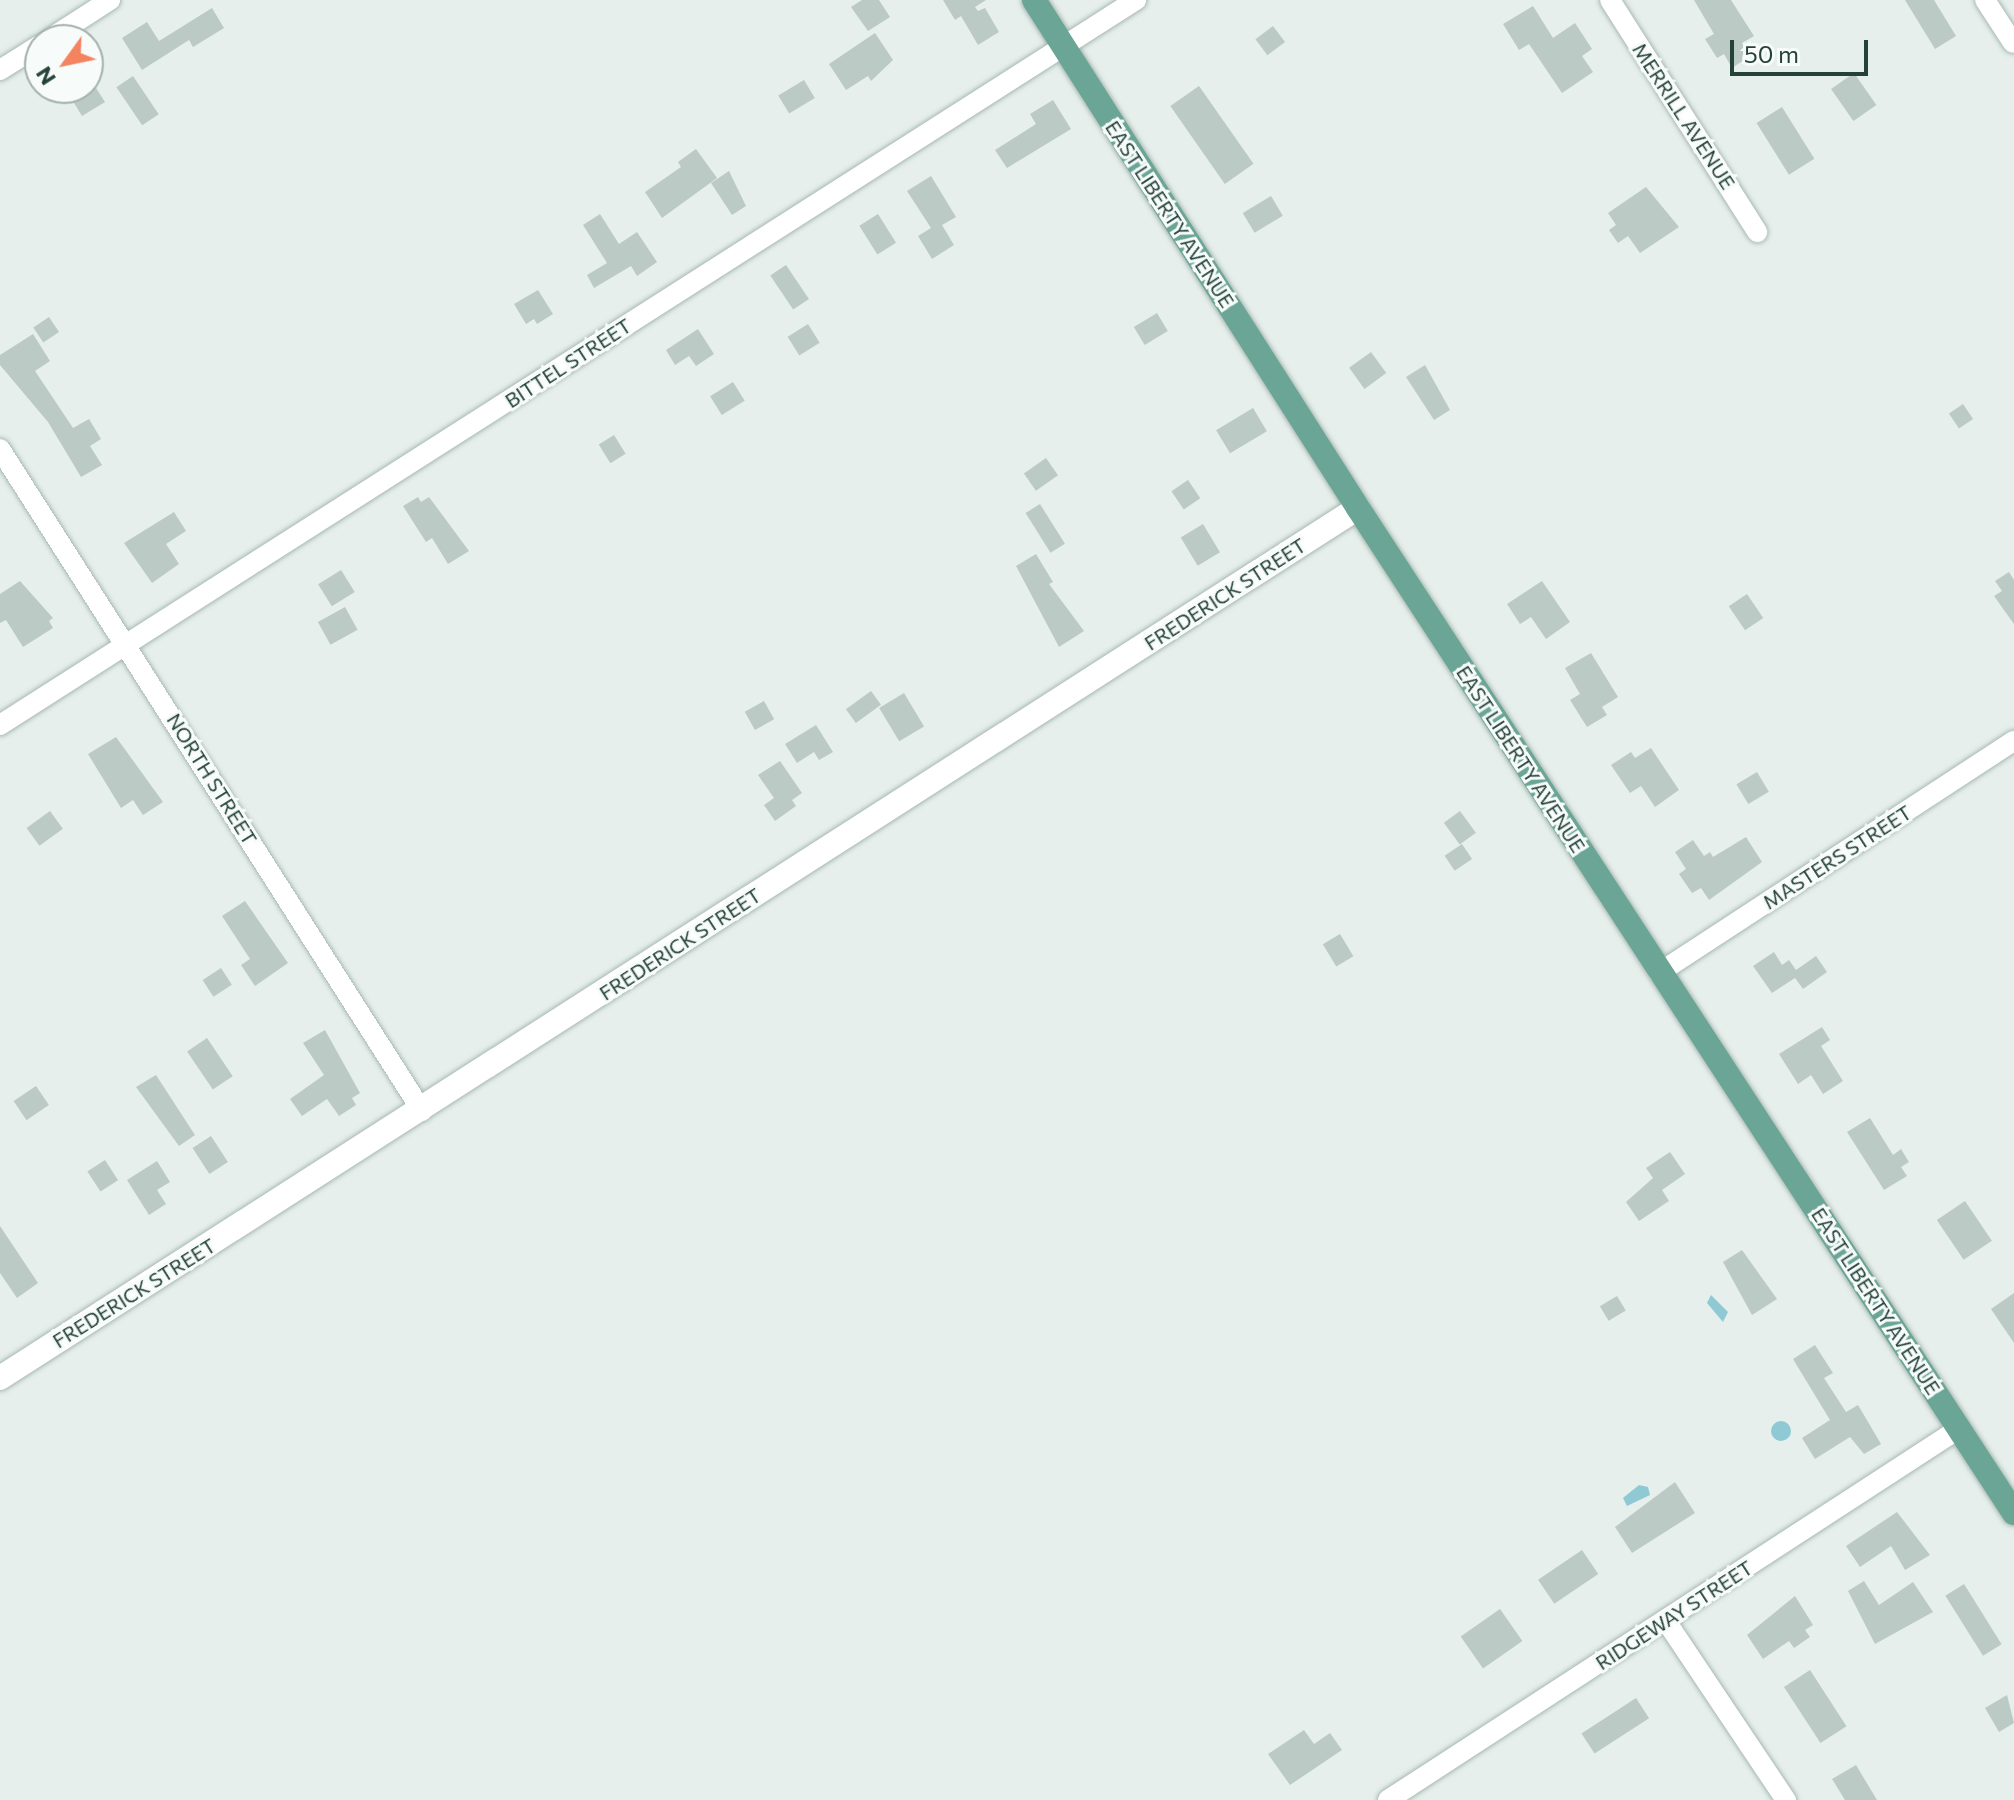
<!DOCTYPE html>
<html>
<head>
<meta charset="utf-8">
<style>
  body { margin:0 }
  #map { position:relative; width:2014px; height:1800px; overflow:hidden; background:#e6efeb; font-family:Commissioner,sans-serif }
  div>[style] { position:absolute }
  .water>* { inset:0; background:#8ec9d4 }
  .round { border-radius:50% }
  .building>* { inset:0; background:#bbcac4; transform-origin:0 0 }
  .roads { filter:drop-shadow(0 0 2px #a8b8b2) drop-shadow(0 0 2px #a8b8b2) }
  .street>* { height:20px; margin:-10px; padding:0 10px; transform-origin:10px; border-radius:10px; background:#fff }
  .secondary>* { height:24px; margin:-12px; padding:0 12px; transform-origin:12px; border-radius:12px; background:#fff }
  .primary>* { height:24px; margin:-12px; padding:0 12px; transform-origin:12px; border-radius:12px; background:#6aa596 }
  span { translate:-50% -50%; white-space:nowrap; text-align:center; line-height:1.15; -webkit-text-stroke:6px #f7fbf9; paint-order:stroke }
  .street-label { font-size:20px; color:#24423a }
  .north { position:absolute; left:24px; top:24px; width:80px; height:80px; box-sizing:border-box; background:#f7fbf9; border:2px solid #a3b1ad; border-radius:50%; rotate:237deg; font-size:22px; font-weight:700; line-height:32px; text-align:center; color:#24423a }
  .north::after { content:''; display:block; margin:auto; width:28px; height:36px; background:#f4845f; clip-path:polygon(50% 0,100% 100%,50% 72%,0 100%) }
  .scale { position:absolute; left:1730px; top:40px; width:138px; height:36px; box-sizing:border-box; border:4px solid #24423a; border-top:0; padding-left:10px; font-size:24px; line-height:28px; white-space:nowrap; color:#24423a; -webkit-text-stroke:6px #f7fbf9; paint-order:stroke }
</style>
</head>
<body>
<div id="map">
  <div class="water">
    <div style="clip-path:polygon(1711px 1295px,1728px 1312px,1723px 1322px,1707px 1303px)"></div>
    <div class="round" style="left:1771px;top:1421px;width:20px;height:20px"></div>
    <div style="clip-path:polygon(1639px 1485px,1648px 1487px,1650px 1495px,1627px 1506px,1623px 1498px)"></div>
  </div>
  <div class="building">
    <div style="clip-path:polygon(862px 0,879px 0,890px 17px,868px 31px,851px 7px)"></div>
    <div style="clip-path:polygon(943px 0,986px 0,975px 7px,978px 11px,985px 8px,999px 32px,978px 45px,961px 16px,955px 20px)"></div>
    <div style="clip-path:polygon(1694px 0,1731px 0,1754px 36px,1742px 43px,1750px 56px,1732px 68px,1724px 54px,1717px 58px,1705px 39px,1714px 34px)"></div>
    <div style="clip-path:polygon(1905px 0,1934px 0,1956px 36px,1935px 49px)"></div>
    <div style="clip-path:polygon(1533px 6px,1553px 38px,1575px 23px,1592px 49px,1582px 56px,1593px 72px,1562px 93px,1529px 44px,1519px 50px,1503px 24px)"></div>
    <div style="clip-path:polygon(212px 8px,224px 28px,193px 47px,189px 40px,142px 70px,122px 38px,147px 22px,159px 41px)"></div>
    <div style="left:1273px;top:26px;width:20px;height:22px;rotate:53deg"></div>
    <div style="clip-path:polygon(875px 33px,893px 60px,871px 81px,868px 76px,846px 90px,829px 64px)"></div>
    <div style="left:1854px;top:73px;width:39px;height:28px;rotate:55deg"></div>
    <div style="left:133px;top:76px;width:46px;height:20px;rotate:56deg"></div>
    <div style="left:804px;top:80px;width:21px;height:30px;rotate:59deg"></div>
    <div style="left:1199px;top:86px;width:95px;height:35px;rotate:55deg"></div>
    <div style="clip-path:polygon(65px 88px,96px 88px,105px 102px,82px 116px)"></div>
    <div style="clip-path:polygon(1053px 100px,1071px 129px,1007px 168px,995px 150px,1036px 124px,1030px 114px)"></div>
    <div style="left:1782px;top:107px;width:61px;height:30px;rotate:58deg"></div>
    <div style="clip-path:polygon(696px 149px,717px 178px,662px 218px,645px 192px,681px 167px,678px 162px)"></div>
    <div style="clip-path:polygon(729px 171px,746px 206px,732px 215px,711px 183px)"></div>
    <div style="clip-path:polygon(931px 176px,956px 217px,942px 225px,954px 245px,932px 259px,918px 236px,931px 228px,907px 191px)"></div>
    <div style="clip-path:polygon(1646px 187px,1679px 227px,1640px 253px,1628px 236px,1618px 243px,1609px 230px,1616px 225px,1608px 213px)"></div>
    <div style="left:1271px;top:196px;width:23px;height:33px;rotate:59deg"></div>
    <div style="clip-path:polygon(600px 214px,619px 244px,637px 232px,657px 262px,637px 276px,631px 266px,594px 288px,587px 275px,607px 263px,583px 225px)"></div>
    <div style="left:878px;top:214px;width:34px;height:22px;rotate:58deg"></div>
    <div style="left:786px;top:265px;width:41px;height:19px;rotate:56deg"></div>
    <div style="clip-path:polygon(538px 290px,553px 314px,537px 324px,534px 319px,526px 324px,514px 304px)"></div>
    <div style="left:1157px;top:313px;width:21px;height:27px;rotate:59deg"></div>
    <div style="left:49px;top:317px;width:18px;height:19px;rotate:56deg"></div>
    <div style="left:808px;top:324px;width:22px;height:24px;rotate:58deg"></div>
    <div style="clip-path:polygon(698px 329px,714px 354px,696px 366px,689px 356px,675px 365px,666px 350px)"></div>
    <div style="clip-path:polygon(33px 334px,50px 361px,35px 371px,73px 428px,89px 419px,101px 439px,90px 446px,102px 465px,81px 477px,48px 422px,0 365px,0 355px)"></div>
    <div style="left:1371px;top:352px;width:26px;height:27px;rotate:54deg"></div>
    <div style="clip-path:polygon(1425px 365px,1450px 410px,1434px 420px,1406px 377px)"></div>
    <div style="left:733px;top:382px;width:22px;height:27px;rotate:58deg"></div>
    <div style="left:1963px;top:404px;width:18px;height:17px;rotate:56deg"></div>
    <div style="left:1253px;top:408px;width:27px;height:43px;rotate:59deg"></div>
    <div style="left:614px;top:435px;width:22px;height:18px;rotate:58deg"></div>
    <div style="left:1046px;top:458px;width:21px;height:27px;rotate:55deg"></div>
    <div style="left:1188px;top:480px;width:22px;height:20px;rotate:56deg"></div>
    <div style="clip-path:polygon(418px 497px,421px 502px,429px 497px,469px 551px,448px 564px,432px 538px,426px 542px,403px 506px)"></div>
    <div style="left:1040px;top:504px;width:47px;height:17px;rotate:58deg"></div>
    <div style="clip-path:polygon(174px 512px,186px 531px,166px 544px,179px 564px,152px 583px,124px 543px)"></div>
    <div style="left:1203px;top:524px;width:33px;height:26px;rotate:59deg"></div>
    <div style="clip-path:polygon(1036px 554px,1053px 582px,1049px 584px,1084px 631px,1059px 647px,1016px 566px)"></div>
    <div style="left:341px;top:570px;width:26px;height:27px;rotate:58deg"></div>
    <div style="clip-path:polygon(2009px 572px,2014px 580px,2014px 624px,1994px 596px,2002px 591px,1995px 581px)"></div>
    <div style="clip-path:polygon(20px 581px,53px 618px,49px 621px,53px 628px,23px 647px,6px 620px,0 623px,0 594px)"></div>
    <div style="clip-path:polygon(1542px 581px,1570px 622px,1546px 639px,1531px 617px,1520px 624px,1507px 604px)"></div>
    <div style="left:1747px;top:594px;width:29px;height:22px;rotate:56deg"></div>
    <div style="left:345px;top:607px;width:26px;height:31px;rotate:61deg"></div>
    <div style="clip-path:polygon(1591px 653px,1618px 697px,1602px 707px,1607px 715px,1587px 727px,1570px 700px,1580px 694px,1565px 668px)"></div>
    <div style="left:871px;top:691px;width:17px;height:31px;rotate:54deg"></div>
    <div style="left:904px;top:693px;width:39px;height:29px;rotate:59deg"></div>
    <div style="left:764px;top:701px;width:21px;height:22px;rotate:61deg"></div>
    <div style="clip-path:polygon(816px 725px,833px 752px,819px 760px,814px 752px,797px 763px,785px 744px)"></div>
    <div style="clip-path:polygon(116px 737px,163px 802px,143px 815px,133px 800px,121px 808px,88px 754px)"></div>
    <div style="clip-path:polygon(1651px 748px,1679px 790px,1655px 807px,1641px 786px,1630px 793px,1611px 765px,1631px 752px,1635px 758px)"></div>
    <div style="clip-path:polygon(780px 761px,802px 793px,792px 800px,796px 806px,775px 821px,764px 805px,774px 798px,758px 775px)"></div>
    <div style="left:1757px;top:772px;width:23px;height:24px;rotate:59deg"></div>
    <div style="left:50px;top:811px;width:22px;height:29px;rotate:54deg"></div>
    <div style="left:1460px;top:811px;width:27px;height:20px;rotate:54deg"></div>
    <div style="clip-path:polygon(1746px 837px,1762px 862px,1709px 900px,1701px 888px,1692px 893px,1679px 874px,1686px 869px,1675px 852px,1693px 840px,1704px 856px,1710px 852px,1713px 857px)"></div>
    <div style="left:1462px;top:844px;width:18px;height:21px;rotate:56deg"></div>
    <div style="clip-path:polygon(245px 901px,288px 963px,255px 986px,241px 965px,250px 959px,222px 916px)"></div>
    <div style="left:1340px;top:934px;width:26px;height:20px;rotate:59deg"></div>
    <div style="clip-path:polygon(1774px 952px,1782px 965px,1789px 960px,1796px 970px,1816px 956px,1827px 972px,1803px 989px,1795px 978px,1772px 993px,1753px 966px)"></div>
    <div style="left:221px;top:968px;width:20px;height:22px;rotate:57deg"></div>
    <div style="clip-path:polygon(1822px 1027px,1830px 1040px,1821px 1046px,1843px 1081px,1823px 1094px,1811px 1075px,1798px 1084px,1779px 1054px)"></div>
    <div style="clip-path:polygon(325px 1030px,360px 1093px,352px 1098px,356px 1105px,339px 1116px,327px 1099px,302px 1116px,290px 1099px,324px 1075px,303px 1043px)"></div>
    <div style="left:207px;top:1038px;width:46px;height:24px;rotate:56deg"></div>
    <div style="clip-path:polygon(156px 1075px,195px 1135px,179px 1146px,136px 1087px)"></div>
    <div style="left:36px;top:1086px;width:23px;height:27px;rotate:56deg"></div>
    <div style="clip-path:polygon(1870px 1118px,1893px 1155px,1901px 1149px,1909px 1162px,1901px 1167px,1907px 1176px,1884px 1190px,1847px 1132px)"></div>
    <div style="left:211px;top:1136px;width:31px;height:22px;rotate:57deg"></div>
    <div style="clip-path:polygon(1670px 1152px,1685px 1174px,1662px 1190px,1669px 1201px,1639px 1221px,1626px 1202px,1653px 1178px,1646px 1168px)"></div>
    <div style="left:105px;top:1160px;width:24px;height:21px;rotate:57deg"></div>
    <div style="clip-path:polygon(157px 1161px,170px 1182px,157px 1190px,166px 1204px,149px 1215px,127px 1180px)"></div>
    <div style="left:1965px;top:1201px;width:48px;height:34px;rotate:56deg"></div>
    <div style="clip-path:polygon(0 1226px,38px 1283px,17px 1298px,0 1273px)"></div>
    <div style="clip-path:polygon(1742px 1250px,1777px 1299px,1752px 1315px,1723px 1262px)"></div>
    <div style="clip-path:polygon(2014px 1293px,2014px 1343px,1991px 1309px)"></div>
    <div style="left:1617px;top:1296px;width:17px;height:20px;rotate:59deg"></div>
    <div style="clip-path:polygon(1815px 1345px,1833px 1373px,1824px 1378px,1846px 1412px,1858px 1405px,1881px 1444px,1864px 1454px,1850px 1437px,1815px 1459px,1802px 1438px,1830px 1420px,1793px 1359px)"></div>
    <div style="clip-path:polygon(1675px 1482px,1695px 1513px,1632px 1553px,1615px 1527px)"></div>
    <div style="clip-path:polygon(1897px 1512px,1930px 1555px,1905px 1570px,1891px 1546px,1860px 1567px,1846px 1546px)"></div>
    <div style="left:1582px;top:1550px;width:29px;height:53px;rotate:56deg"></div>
    <div style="clip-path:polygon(1864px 1581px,1879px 1605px,1913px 1582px,1933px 1612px,1875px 1644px,1848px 1591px)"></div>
    <div style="left:1964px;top:1584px;width:71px;height:22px;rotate:58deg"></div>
    <div style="clip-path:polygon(1795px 1596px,1813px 1625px,1805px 1630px,1810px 1637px,1794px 1648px,1789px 1641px,1763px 1659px,1747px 1635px)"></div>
    <div style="left:1500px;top:1609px;width:39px;height:48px;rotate:55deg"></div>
    <div style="left:1810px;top:1670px;width:67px;height:31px;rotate:57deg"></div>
    <div style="clip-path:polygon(2007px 1695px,2014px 1723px,1999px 1732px,1985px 1708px)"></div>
    <div style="left:1636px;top:1698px;width:24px;height:65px;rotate:57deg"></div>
    <div style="clip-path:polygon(1304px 1730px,1314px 1744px,1330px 1733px,1342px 1750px,1290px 1785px,1268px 1754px)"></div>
    <div style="clip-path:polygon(1856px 1765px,1877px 1800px,1845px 1800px,1832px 1779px)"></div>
  </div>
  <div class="roads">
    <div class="street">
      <div style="left:1610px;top:0;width:275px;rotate:57.6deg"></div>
      <div style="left:1985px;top:0;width:51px;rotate:56.9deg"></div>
      <div style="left:48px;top:40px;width:74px;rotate:-32.8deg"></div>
      <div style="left:0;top:70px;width:47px;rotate:-32deg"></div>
      <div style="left:0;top:449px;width:785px;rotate:57.48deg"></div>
      <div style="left:0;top:725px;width:1348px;rotate:-32.55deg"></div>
      <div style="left:1659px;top:973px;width:424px;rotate:-33.2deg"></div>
      <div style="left:1666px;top:1621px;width:216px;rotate:56.2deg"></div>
      <div style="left:1388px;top:1800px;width:682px;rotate:-33.04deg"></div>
    </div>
    <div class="secondary">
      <div style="left:0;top:1378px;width:1613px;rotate:-32.65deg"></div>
    </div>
    <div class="primary">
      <div style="left:1034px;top:0;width:603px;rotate:57.47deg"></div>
      <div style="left:1358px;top:508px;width:1200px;rotate:56.87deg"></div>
    </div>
  </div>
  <div class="street-label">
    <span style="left:1684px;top:116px;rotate:57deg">MERRILL AVENUE</span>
    <span style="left:1170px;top:214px;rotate:57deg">EAST LIBERTY AVENUE</span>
    <span style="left:568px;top:363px;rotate:-33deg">BITTEL STREET</span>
    <span style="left:1225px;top:594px;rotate:-33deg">FREDERICK STREET</span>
    <span style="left:1521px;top:759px;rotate:57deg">EAST LIBERTY AVENUE</span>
    <span style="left:212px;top:779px;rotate:58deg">NORTH STREET</span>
    <span style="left:1837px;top:857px;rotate:-33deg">MASTERS STREET</span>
    <span style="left:680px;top:944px;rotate:-33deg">FREDERICK STREET</span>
    <span style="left:134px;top:1293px;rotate:-32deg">FREDERICK STREET</span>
    <span style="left:1876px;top:1301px;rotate:57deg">EAST LIBERTY AVENUE</span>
    <span style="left:1674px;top:1615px;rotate:-33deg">RIDGEWAY STREET</span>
  </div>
  <div class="north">N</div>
  <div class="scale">50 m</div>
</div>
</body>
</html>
